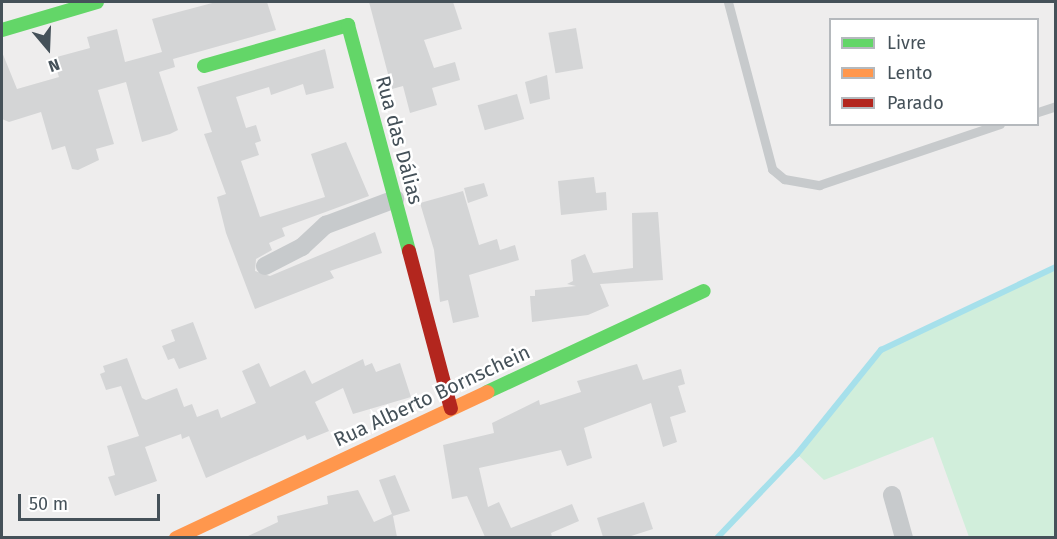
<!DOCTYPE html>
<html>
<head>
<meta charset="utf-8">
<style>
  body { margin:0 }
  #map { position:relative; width:1057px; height:539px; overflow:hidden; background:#eeeded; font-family:"Fira Sans",sans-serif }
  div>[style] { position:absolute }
  .green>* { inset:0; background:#d1eedb }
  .stream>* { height:6px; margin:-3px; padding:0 3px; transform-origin:3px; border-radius:3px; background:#a6e0eb }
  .building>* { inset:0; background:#d4d5d6; transform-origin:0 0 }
  .lane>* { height:9px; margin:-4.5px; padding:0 4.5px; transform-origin:4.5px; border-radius:4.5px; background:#c7cacc }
  .street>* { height:18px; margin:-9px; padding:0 9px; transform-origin:9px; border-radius:9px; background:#c7cacc }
  .fast>* { height:14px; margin:-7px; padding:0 7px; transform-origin:7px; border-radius:7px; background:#63d668 }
  .slow>* { height:14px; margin:-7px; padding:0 7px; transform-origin:7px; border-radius:7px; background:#ff974d }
  .jam>* { height:14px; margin:-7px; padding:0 7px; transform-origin:7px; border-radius:7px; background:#b3261e }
  span { translate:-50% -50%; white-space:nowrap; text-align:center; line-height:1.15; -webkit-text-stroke:5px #fff; paint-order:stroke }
  .street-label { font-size:20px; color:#455159 }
  .frame { position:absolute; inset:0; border:3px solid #455159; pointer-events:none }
  .legend { position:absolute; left:829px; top:18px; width:210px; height:108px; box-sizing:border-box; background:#fff; border:2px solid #b5b9bd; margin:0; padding:8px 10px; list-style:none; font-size:18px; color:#455159 }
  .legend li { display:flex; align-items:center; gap:12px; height:30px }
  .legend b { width:30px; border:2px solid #b5b9bd }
  .north { position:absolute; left:18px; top:18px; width:60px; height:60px; -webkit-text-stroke:4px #fff; paint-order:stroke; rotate:161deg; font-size:16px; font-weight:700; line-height:24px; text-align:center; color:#455159 }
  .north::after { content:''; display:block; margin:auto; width:21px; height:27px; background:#455159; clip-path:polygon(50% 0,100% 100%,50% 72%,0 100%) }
  .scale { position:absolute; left:18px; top:494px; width:142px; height:27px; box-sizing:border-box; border:3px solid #455159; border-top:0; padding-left:8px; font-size:18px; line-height:21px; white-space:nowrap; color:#455159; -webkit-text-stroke:4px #fff; paint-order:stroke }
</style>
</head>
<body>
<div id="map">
  <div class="green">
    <div style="clip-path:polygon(1055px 267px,1055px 537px,969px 537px,933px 437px,824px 480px,797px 454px,881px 350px)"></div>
  </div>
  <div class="stream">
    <div style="left:717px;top:538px;width:116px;rotate:-46.4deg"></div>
    <div style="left:797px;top:454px;width:134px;rotate:-51.1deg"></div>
    <div style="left:881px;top:350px;width:194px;rotate:-25.4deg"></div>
  </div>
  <div class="building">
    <div style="clip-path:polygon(216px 2px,267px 2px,276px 30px,173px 59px,175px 67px,159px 72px,178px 130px,170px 134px,142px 142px,126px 82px,98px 90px,114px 144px,96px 149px,99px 160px,78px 170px,72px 169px,65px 146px,52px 150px,41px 112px,9px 122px,2px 119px,2px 52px,17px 89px,59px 77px,53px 58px,90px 48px,87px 37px,117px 29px,125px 62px,162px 52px,152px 19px)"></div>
    <div style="clip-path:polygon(369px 2px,453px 2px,462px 29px,424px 40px,434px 68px,455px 62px,460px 80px,432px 88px,437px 105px,410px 113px,403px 86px,392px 89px)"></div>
    <div style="left:576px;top:28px;width:41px;height:28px;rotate:80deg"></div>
    <div style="clip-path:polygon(325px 49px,334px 88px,306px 95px,303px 84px,271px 95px,269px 87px,236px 97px,246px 128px,256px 125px,261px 141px,255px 143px,259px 155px,241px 161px,260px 217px,325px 197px,311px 154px,346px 142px,369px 196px,282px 228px,285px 236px,269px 243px,272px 250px,256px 259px,255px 271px,270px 276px,375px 232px,382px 253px,330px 271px,334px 278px,255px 309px,226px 233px,217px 197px,226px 194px,204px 134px,212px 132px,197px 87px)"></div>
    <div style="clip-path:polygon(547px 75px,550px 99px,530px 104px,525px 82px)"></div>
    <div style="left:517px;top:94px;width:26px;height:41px;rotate:74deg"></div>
    <div style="clip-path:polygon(594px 177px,596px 193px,606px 192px,607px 210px,561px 215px,558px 181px)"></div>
    <div style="clip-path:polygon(484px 183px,488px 196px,468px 203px,464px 188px)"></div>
    <div style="clip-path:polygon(463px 191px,479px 245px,497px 239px,500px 250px,515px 245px,519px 260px,469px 275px,479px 317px,453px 323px,448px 300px,440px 302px,434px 250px,420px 203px)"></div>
    <div style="clip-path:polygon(658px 212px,663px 280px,600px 284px,609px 306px,588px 315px,532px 322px,530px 296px,535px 296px,535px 290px,576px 286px,567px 284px,573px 281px,571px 260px,585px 254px,593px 273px,633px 268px,632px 213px)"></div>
    <div style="clip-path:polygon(193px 322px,207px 359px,179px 369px,174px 358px,168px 360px,162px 346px,175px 341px,171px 330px)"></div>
    <div style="clip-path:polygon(127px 358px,142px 398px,146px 400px,177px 388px,184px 407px,192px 404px,197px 417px,218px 409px,221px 418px,256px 403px,242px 371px,259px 363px,270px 387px,305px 370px,312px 384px,363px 359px,365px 366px,372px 363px,376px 372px,400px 363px,411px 397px,353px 414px,343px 388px,315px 402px,329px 431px,307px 440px,305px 435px,206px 478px,189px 436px,182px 439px,181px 434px,145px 447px,157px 481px,115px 496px,108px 477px,115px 475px,107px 446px,139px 436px,121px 386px,106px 390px,100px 374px,105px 372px,103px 366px)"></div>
    <div style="clip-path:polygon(637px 364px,643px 380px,681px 369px,685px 384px,678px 386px,686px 412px,670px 417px,677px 442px,663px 447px,651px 403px,584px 428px,592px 458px,567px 466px,561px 450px,479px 468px,488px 507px,499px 502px,511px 528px,572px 504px,579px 521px,551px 533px,552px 537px,485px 537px,467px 496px,452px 499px,443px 445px,494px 433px,492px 423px,539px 400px,540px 405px,581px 392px,577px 381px)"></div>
    <div style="clip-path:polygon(395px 475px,410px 511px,393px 516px,397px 537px,246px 537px,278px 522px,277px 516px,328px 504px,327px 496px,358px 490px,374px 522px,392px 514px,379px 480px)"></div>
    <div style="clip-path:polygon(644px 502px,653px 529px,628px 537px,603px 537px,597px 518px)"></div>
  </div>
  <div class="lane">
    <div style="left:728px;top:2px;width:173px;rotate:75.2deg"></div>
    <div style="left:772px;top:169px;width:16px;rotate:40deg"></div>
    <div style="left:784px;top:179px;width:36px;rotate:10deg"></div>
    <div style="left:819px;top:185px;width:191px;rotate:-18.6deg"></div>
    <div style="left:1038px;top:112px;width:19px;rotate:-18deg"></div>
  </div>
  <div class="street">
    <div style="left:265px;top:266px;width:42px;rotate:-27.2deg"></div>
    <div style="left:302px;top:247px;width:33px;rotate:-43deg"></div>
    <div style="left:326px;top:225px;width:74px;rotate:-20.6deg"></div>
    <div style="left:892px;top:495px;width:45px;rotate:74.4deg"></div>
  </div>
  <div class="fast">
    <div style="left:2px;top:30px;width:99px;rotate:-16.4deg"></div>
    <div style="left:204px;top:66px;width:150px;rotate:-15.9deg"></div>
    <div style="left:348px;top:25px;width:234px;rotate:74.9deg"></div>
    <div style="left:487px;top:392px;width:239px;rotate:-25deg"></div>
  </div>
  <div class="slow">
    <div style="left:176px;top:538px;width:344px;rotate:-25.1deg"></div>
  </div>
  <div class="jam">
    <div style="left:409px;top:251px;width:163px;rotate:75.1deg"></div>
  </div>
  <div class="street-label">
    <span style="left:399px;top:140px;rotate:75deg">Rua das Dálias</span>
    <span style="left:432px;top:396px;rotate:-25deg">Rua Alberto Bornschein</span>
  </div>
  <div class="frame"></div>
  <ul class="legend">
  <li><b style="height:8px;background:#63d668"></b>Livre</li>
  <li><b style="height:8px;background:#ff974d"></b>Lento</li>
  <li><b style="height:8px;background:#b3261e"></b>Parado</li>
  </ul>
  <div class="north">N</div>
  <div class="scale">50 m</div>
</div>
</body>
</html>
